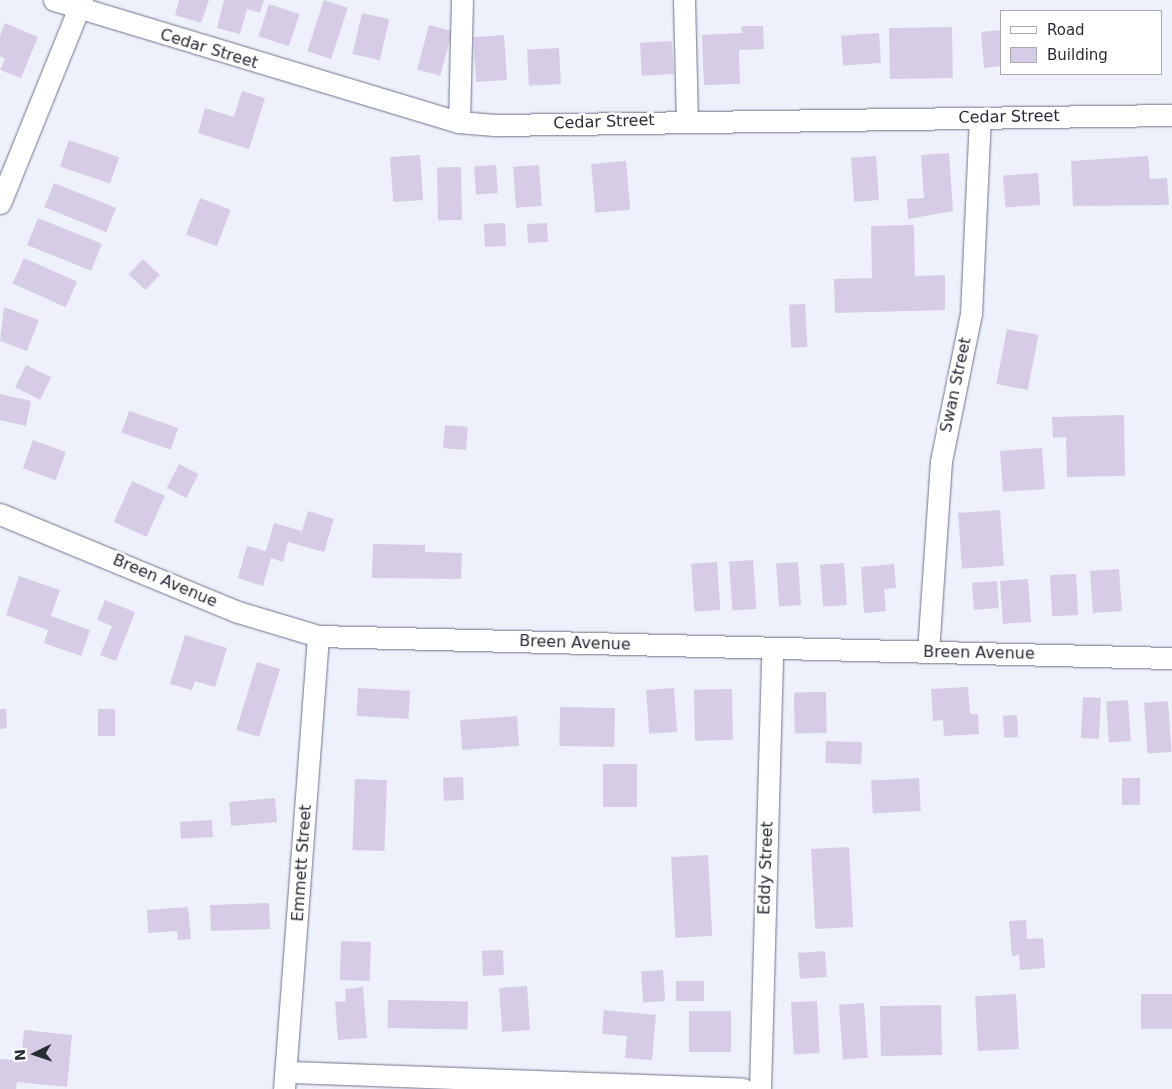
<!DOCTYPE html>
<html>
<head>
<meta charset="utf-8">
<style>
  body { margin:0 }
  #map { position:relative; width:1172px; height:1089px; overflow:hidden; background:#eef1fb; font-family:"DejaVu Sans",sans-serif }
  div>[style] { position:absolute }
  .building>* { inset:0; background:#d7cce5; transform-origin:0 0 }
  .roads { filter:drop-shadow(0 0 1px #6d7289) drop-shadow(0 0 1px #6d7289) }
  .street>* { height:21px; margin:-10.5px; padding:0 10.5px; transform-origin:10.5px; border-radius:10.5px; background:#fff }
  span { translate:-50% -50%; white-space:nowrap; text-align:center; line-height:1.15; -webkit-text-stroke:5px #fff; paint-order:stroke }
  .street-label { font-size:16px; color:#292b35 }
  .legend { position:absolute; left:1000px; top:10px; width:162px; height:65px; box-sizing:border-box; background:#fff; border:1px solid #a9aaae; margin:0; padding:6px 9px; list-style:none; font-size:15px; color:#292b35 }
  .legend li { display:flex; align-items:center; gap:10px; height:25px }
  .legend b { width:25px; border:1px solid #a9aaae }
  .north { position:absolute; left:10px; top:1029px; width:50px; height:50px; -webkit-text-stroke:4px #fff; paint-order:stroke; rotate:266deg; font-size:14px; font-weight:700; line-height:20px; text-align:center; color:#292b35 }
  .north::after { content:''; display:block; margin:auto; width:18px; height:22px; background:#292b35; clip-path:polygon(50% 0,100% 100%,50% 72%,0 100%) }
</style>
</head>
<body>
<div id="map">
  <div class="building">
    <div style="clip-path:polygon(179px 0,209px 0,201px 23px,175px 15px)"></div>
    <div style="clip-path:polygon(224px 0,264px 0,260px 13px,247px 9px,240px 34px,217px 28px)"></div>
    <div style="left:324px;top:0;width:25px;height:54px;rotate:18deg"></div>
    <div style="left:269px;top:4px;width:32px;height:34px;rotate:18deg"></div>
    <div style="left:362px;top:13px;width:28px;height:42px;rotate:13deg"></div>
    <div style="clip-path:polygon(5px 23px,38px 37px,21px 78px,0 70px,5px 59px,0 56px,0 36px)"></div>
    <div style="left:429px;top:25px;width:24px;height:46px;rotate:15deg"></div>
    <div style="clip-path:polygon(741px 26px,763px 26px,764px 49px,739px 50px,740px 84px,704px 85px,702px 35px,742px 33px)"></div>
    <div style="left:952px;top:27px;width:51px;height:63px;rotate:89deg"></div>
    <div style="clip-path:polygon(1001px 30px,1001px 66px,984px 68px,981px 32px)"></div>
    <div style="left:879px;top:33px;width:30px;height:38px;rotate:86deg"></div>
    <div style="left:504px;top:35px;width:45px;height:31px;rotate:86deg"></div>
    <div style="left:672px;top:41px;width:33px;height:32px;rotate:87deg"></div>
    <div style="left:559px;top:48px;width:36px;height:32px;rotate:87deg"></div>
    <div style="clip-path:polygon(242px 91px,265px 98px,249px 149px,198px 133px,205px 108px,234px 117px)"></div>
    <div style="left:69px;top:140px;width:53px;height:28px;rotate:19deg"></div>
    <div style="clip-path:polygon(949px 153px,953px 211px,908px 219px,907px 199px,924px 198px,921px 155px)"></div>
    <div style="left:420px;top:155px;width:45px;height:30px;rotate:86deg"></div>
    <div style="left:876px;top:156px;width:44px;height:25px;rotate:86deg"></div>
    <div style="clip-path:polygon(1148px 156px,1150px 179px,1167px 178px,1169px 205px,1073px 206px,1071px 161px)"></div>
    <div style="left:626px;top:161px;width:49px;height:35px;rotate:85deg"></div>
    <div style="left:496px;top:165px;width:28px;height:22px;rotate:86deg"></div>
    <div style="left:539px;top:165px;width:41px;height:26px;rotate:86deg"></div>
    <div style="left:461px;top:167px;width:53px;height:24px;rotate:89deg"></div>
    <div style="left:1038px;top:173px;width:32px;height:35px;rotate:86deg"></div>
    <div style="left:54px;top:183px;width:67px;height:26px;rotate:22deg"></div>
    <div style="left:200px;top:198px;width:33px;height:39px;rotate:21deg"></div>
    <div style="left:38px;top:218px;width:69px;height:29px;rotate:22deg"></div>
    <div style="left:505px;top:223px;width:23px;height:21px;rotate:88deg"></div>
    <div style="left:547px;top:223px;width:19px;height:20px;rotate:87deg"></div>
    <div style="clip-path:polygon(914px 225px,915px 276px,945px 275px,945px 310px,835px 313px,834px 279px,872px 278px,871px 226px)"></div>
    <div style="left:24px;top:258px;width:58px;height:28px;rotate:24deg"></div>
    <div style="left:143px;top:259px;width:23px;height:21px;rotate:43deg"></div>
    <div style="left:805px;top:304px;width:43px;height:16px;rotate:87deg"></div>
    <div style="clip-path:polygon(4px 307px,39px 320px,27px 351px,0 341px)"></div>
    <div style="left:1007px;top:329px;width:32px;height:56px;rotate:11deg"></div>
    <div style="left:26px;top:365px;width:28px;height:25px;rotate:26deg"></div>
    <div style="clip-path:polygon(0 394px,31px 401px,26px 426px,0 420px)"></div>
    <div style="left:129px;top:411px;width:52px;height:23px;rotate:19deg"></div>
    <div style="clip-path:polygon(1124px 415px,1125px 476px,1067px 477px,1066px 437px,1053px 438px,1052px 417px)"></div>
    <div style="left:445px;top:425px;width:23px;height:23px;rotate:5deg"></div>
    <div style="left:33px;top:440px;width:35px;height:30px;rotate:20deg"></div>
    <div style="left:1042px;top:448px;width:41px;height:42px;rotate:86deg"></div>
    <div style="left:179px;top:464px;width:22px;height:27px;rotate:27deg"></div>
    <div style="left:132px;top:481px;width:36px;height:45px;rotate:24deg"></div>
    <div style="left:1000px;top:510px;width:56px;height:42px;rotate:86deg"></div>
    <div style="clip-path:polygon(308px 511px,334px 519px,324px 552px,288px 542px,283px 562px,271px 558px,263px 586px,238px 578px,247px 546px,266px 551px,274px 523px,302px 531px)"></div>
    <div style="clip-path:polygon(373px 544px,425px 545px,425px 552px,462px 553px,461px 579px,372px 578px)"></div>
    <div style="left:753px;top:560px;width:49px;height:24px;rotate:86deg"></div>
    <div style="left:717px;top:562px;width:48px;height:26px;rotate:86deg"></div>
    <div style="left:798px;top:562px;width:43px;height:22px;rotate:86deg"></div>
    <div style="left:844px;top:563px;width:42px;height:24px;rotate:86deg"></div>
    <div style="clip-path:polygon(894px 564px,896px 588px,884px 589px,886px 611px,864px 613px,861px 567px)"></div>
    <div style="left:1119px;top:569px;width:42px;height:29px;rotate:86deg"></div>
    <div style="left:1076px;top:574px;width:41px;height:26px;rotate:87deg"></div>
    <div style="clip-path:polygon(19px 576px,60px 590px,51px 616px,90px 630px,81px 656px,44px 643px,48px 630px,6px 615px)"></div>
    <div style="left:1028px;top:579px;width:43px;height:28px;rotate:86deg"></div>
    <div style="left:997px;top:581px;width:27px;height:25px;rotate:86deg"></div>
    <div style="clip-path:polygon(105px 600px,135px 612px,116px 661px,100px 655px,112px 626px,97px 620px)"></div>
    <div style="clip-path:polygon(185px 635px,227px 648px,215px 687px,195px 681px,192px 690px,170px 684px)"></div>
    <div style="left:257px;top:662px;width:24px;height:71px;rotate:17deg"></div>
    <div style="clip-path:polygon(968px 687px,970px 714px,978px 714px,979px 734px,944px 736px,943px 720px,933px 721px,931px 689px)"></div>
    <div style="left:358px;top:688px;width:52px;height:28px;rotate:3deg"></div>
    <div style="left:674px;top:688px;width:44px;height:28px;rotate:86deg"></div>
    <div style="left:732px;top:689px;width:51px;height:38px;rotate:89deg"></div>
    <div style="left:826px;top:692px;width:41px;height:32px;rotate:89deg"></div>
    <div style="left:1083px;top:697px;width:18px;height:41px;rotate:3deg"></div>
    <div style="left:1128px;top:700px;width:41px;height:22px;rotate:86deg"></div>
    <div style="left:1168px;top:701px;width:51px;height:24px;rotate:86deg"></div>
    <div style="left:560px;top:707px;width:55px;height:39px;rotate:1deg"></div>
    <div style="clip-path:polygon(0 709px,6px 709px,7px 728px,0 729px)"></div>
    <div style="left:98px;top:709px;width:17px;height:27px"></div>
    <div style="left:1017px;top:715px;width:22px;height:14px;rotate:87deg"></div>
    <div style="left:517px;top:716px;width:30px;height:57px;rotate:86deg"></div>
    <div style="left:826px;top:741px;width:36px;height:22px;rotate:2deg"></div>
    <div style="left:637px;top:764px;width:43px;height:34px;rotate:90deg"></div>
    <div style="left:463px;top:777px;width:23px;height:20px;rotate:88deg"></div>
    <div style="left:919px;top:778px;width:33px;height:48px;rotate:87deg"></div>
    <div style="left:1122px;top:778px;width:18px;height:27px"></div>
    <div style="left:355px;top:779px;width:32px;height:71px;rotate:2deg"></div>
    <div style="left:275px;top:798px;width:24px;height:46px;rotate:85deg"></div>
    <div style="left:212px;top:820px;width:17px;height:32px;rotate:87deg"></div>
    <div style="left:849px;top:847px;width:80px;height:38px;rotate:87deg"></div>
    <div style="left:708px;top:855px;width:81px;height:37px;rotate:87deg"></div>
    <div style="left:269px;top:903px;width:26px;height:59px;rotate:88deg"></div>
    <div style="clip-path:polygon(188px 907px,191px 939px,178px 940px,177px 931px,148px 933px,147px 910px)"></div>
    <div style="clip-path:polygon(1026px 920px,1027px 939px,1043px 938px,1045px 968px,1020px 970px,1019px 955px,1012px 956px,1009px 921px)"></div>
    <div style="left:341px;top:941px;width:30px;height:39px;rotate:2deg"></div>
    <div style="left:503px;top:950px;width:25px;height:21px;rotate:88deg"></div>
    <div style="left:825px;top:951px;width:26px;height:27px;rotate:86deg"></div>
    <div style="left:663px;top:970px;width:31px;height:22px;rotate:86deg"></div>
    <div style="left:704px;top:981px;width:20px;height:28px;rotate:90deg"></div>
    <div style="left:527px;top:986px;width:44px;height:28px;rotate:86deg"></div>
    <div style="clip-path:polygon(363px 987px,367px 1038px,338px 1040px,335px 1002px,346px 1001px,345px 989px)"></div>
    <div style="left:1016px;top:994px;width:55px;height:41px;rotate:87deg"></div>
    <div style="left:1172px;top:994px;width:35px;height:31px;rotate:90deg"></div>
    <div style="left:388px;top:1000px;width:80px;height:28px;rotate:1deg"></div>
    <div style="left:817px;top:1001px;width:52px;height:26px;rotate:87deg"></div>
    <div style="left:864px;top:1003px;width:55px;height:25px;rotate:86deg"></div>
    <div style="left:941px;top:1005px;width:50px;height:61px;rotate:89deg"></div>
    <div style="clip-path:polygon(604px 1010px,656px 1015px,652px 1060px,625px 1058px,627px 1036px,602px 1034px)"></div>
    <div style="left:689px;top:1011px;width:42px;height:41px"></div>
    <div style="clip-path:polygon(24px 1030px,72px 1035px,67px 1087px,17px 1082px,16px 1089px,0 1089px,0 1059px,21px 1061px)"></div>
  </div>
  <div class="roads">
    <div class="street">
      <div style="left:54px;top:0;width:423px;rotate:16.8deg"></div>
      <div style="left:459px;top:122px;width:38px;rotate:5deg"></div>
      <div style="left:497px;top:125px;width:675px;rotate:-0.85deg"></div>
      <div style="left:684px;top:0;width:120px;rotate:88.6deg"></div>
      <div style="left:459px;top:122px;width:122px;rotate:-88.6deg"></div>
      <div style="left:0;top:203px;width:219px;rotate:-68deg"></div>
      <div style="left:0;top:514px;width:257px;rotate:22.4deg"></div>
      <div style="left:238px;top:612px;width:84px;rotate:16.7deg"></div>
      <div style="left:318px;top:636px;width:854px;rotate:1.48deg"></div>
      <div style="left:928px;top:652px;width:191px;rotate:-86.1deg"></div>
      <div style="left:941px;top:461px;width:150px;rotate:-78.5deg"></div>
      <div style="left:971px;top:314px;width:196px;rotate:-87.4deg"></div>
      <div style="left:288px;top:1072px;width:455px;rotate:2.1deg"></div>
      <div style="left:284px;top:1089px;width:454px;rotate:-85.7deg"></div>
      <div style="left:760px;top:1089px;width:441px;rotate:-88.4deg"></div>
    </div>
  </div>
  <div class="street-label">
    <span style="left:209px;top:49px;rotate:17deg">Cedar Street</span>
    <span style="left:1009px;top:117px;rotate:-1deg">Cedar Street</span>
    <span style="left:604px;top:122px;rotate:-2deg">Cedar Street</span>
    <span style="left:956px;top:385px;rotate:-78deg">Swan Street</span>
    <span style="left:165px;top:581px;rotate:23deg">Breen Avenue</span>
    <span style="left:575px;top:643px;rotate:2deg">Breen Avenue</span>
    <span style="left:979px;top:653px;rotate:1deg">Breen Avenue</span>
    <span style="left:302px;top:863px;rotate:-86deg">Emmett Street</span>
    <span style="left:766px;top:868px;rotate:-88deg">Eddy Street</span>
  </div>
  <ul class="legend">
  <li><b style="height:6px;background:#fff"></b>Road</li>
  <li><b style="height:14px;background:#d7cce5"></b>Building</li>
  </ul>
  <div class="north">N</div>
</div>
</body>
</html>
